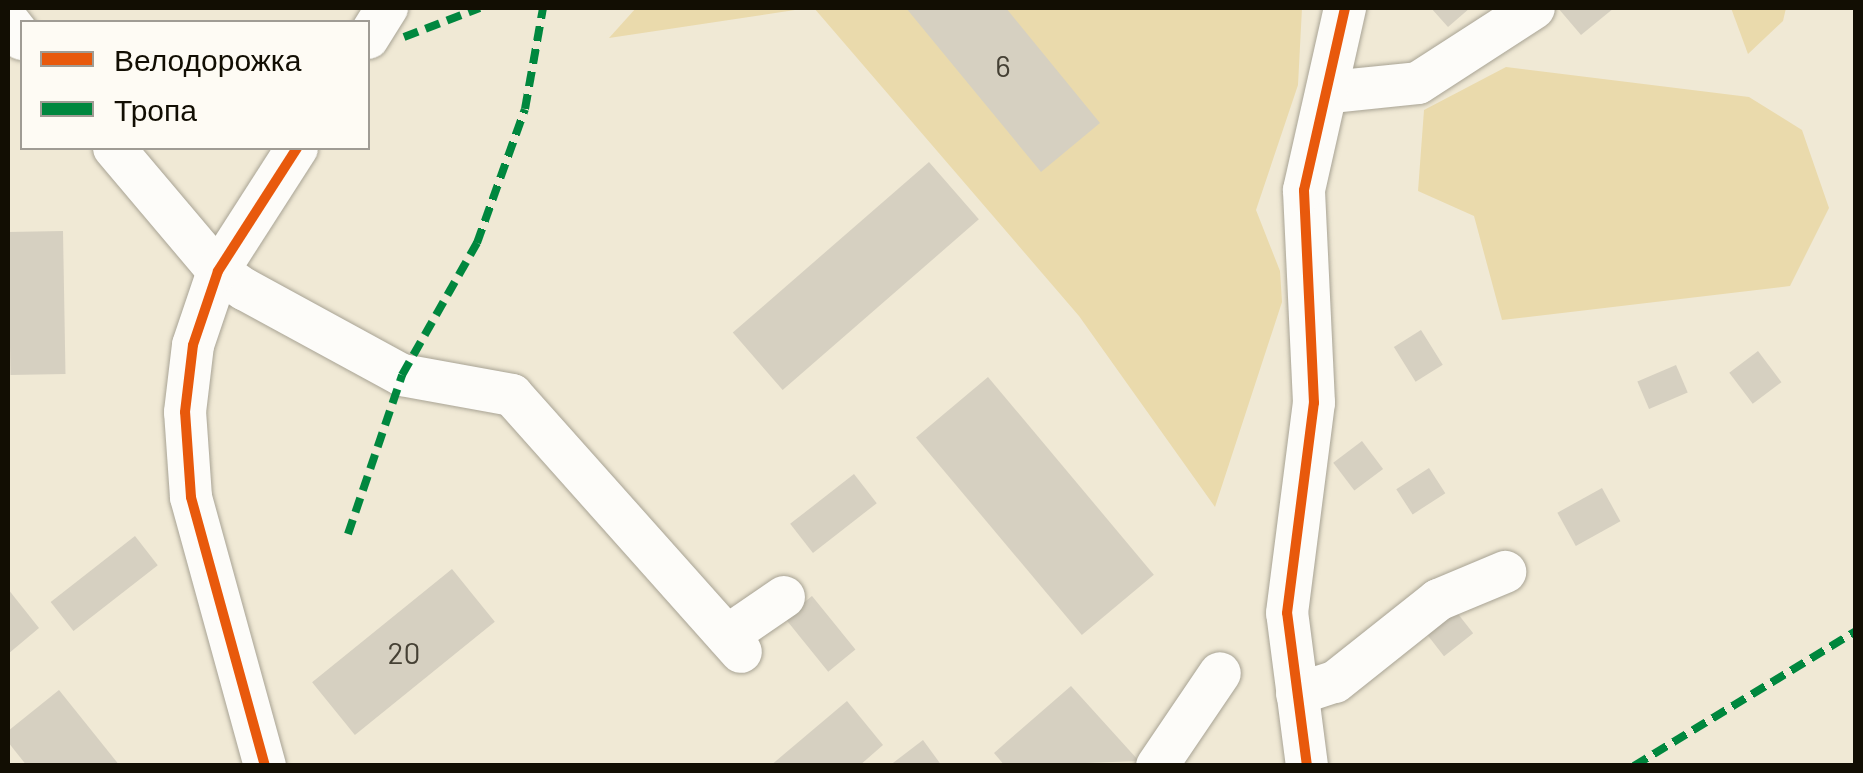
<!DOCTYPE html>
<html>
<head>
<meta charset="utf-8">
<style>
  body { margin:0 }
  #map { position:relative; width:1863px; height:773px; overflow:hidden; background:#f0e9d5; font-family:Barlow,sans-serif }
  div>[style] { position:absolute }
  .green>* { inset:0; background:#eadaac }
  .building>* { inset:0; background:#d6d0c1; transform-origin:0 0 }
  .roads { filter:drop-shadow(0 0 2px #a8a394) drop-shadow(0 0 2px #a8a394) }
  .minor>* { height:42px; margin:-21px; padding:0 21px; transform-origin:21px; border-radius:21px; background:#fdfcf9 }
  .quiet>* { height:8px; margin-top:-4px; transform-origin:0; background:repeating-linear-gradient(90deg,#00873e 0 15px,transparent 0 23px) }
  .cycleway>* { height:10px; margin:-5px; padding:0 5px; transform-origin:5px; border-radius:5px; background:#e8590c }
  span { translate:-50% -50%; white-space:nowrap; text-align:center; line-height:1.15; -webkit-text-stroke:10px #fefbf4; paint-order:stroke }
  .number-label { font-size:30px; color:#454034 }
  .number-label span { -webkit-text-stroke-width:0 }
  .frame { position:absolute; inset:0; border:10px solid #120e03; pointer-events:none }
  .legend { position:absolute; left:20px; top:20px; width:350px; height:130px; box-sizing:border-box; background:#fefbf4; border:2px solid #a09c94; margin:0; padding:12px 18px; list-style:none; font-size:30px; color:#120e03 }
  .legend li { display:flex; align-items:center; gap:20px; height:50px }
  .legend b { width:50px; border:2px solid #a09c94 }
</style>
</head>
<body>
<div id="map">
  <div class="green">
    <div style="clip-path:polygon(636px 8px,808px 8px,609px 38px)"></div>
    <div style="clip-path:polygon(814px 8px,1302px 8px,1298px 85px,1256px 210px,1280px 271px,1282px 302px,1215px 507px,1079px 316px)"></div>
    <div style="clip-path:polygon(1731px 8px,1786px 8px,1783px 21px,1748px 54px)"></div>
    <div style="clip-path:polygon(1506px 67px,1749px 97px,1802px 130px,1829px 208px,1790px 286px,1502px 320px,1474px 216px,1418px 191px,1424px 110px)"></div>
  </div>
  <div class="building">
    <div style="clip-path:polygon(906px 8px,1006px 8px,1100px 123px,1041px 172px)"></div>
    <div style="clip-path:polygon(1431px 8px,1470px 8px,1448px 27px)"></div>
    <div style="clip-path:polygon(1558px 8px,1614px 8px,1581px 35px)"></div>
    <div style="left:929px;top:162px;width:76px;height:260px;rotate:49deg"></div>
    <div style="left:63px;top:231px;width:143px;height:55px;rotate:89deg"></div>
    <div style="left:1421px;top:330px;width:41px;height:32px;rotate:58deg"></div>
    <div style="left:1758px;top:351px;width:39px;height:36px;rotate:53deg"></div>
    <div style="left:1676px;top:365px;width:30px;height:42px;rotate:67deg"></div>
    <div style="left:988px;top:377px;width:258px;height:94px;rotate:50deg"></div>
    <div style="left:1362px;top:441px;width:35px;height:36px;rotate:53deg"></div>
    <div style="left:1429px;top:468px;width:30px;height:39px;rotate:57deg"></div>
    <div style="left:854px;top:474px;width:37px;height:81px;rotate:52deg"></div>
    <div style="left:1602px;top:488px;width:38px;height:51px;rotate:61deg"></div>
    <div style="left:135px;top:536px;width:37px;height:107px;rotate:52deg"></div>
    <div style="left:452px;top:569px;width:68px;height:180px;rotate:51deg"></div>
    <div style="clip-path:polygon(8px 589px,39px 628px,8px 654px)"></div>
    <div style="left:812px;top:596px;width:69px;height:35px;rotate:51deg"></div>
    <div style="left:1451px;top:605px;width:36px;height:37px;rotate:52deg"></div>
    <div style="clip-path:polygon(1071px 686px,1139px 761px,1005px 766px,994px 753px)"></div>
    <div style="clip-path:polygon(59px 690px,120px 766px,27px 766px,8px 742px,8px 731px)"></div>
    <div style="clip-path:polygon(847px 701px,883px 745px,859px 766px,770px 766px)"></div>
    <div style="clip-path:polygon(923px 740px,942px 766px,889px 766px)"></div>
  </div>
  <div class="roads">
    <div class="minor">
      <div style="left:8px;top:21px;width:23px;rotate:52deg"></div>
      <div style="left:368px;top:38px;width:36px;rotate:-58deg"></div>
      <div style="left:1331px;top:92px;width:87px;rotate:-5.9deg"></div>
      <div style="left:1418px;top:83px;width:138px;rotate:-32.9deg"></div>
      <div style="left:114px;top:148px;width:161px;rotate:49.8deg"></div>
      <div style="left:218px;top:271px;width:32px;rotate:35deg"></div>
      <div style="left:244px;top:289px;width:180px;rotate:28.6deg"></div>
      <div style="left:402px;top:375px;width:112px;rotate:10.3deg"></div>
      <div style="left:512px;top:395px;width:344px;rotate:48.3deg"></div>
      <div style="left:727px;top:636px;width:69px;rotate:-34.4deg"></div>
      <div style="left:1297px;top:694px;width:40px;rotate:-18deg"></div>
      <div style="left:1335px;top:682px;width:132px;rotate:-38.5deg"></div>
      <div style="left:1438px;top:600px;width:73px;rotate:-22.7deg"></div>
      <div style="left:265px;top:766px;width:279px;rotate:-105.4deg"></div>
      <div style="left:191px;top:497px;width:85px;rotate:-94deg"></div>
      <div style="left:185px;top:412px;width:67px;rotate:-83.2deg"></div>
      <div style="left:193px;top:345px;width:78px;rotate:-71.3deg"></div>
      <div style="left:218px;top:271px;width:146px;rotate:-57.3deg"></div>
      <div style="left:1157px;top:766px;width:112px;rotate:-55.9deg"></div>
      <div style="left:1307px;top:766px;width:154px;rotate:-97.4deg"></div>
      <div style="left:1287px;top:613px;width:212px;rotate:-82.7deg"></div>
      <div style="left:1314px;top:403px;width:213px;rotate:-92.7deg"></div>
      <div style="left:1304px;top:190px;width:187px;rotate:-77.3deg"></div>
    </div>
  </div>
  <div class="quiet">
    <div style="left:404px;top:37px;width:81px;rotate:-20.9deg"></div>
    <div style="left:348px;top:534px;width:168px;rotate:-71.2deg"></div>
    <div style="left:402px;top:375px;width:152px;rotate:-60.4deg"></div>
    <div style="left:477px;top:243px;width:142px;rotate:-70.3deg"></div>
    <div style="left:525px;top:109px;width:103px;rotate:-79.9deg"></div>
    <div style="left:1634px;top:766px;width:260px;rotate:-31.3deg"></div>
  </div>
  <div class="cycleway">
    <div style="left:265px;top:766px;width:279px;rotate:-105.4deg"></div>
    <div style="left:191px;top:497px;width:85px;rotate:-94deg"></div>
    <div style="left:185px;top:412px;width:67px;rotate:-83.2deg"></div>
    <div style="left:193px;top:345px;width:78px;rotate:-71.3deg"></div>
    <div style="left:218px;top:271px;width:146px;rotate:-57.3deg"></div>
    <div style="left:1307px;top:766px;width:154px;rotate:-97.4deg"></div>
    <div style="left:1287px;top:613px;width:212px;rotate:-82.7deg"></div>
    <div style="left:1314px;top:403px;width:213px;rotate:-92.7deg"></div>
    <div style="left:1304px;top:190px;width:187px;rotate:-77.3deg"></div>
  </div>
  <div class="number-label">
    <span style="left:1003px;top:65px">6</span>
    <span style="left:404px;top:652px">20</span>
  </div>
  <div class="frame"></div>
  <ul class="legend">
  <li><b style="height:12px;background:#e8590c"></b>Велодорожка</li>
  <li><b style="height:12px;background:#00873e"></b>Тропа</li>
  </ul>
</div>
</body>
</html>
